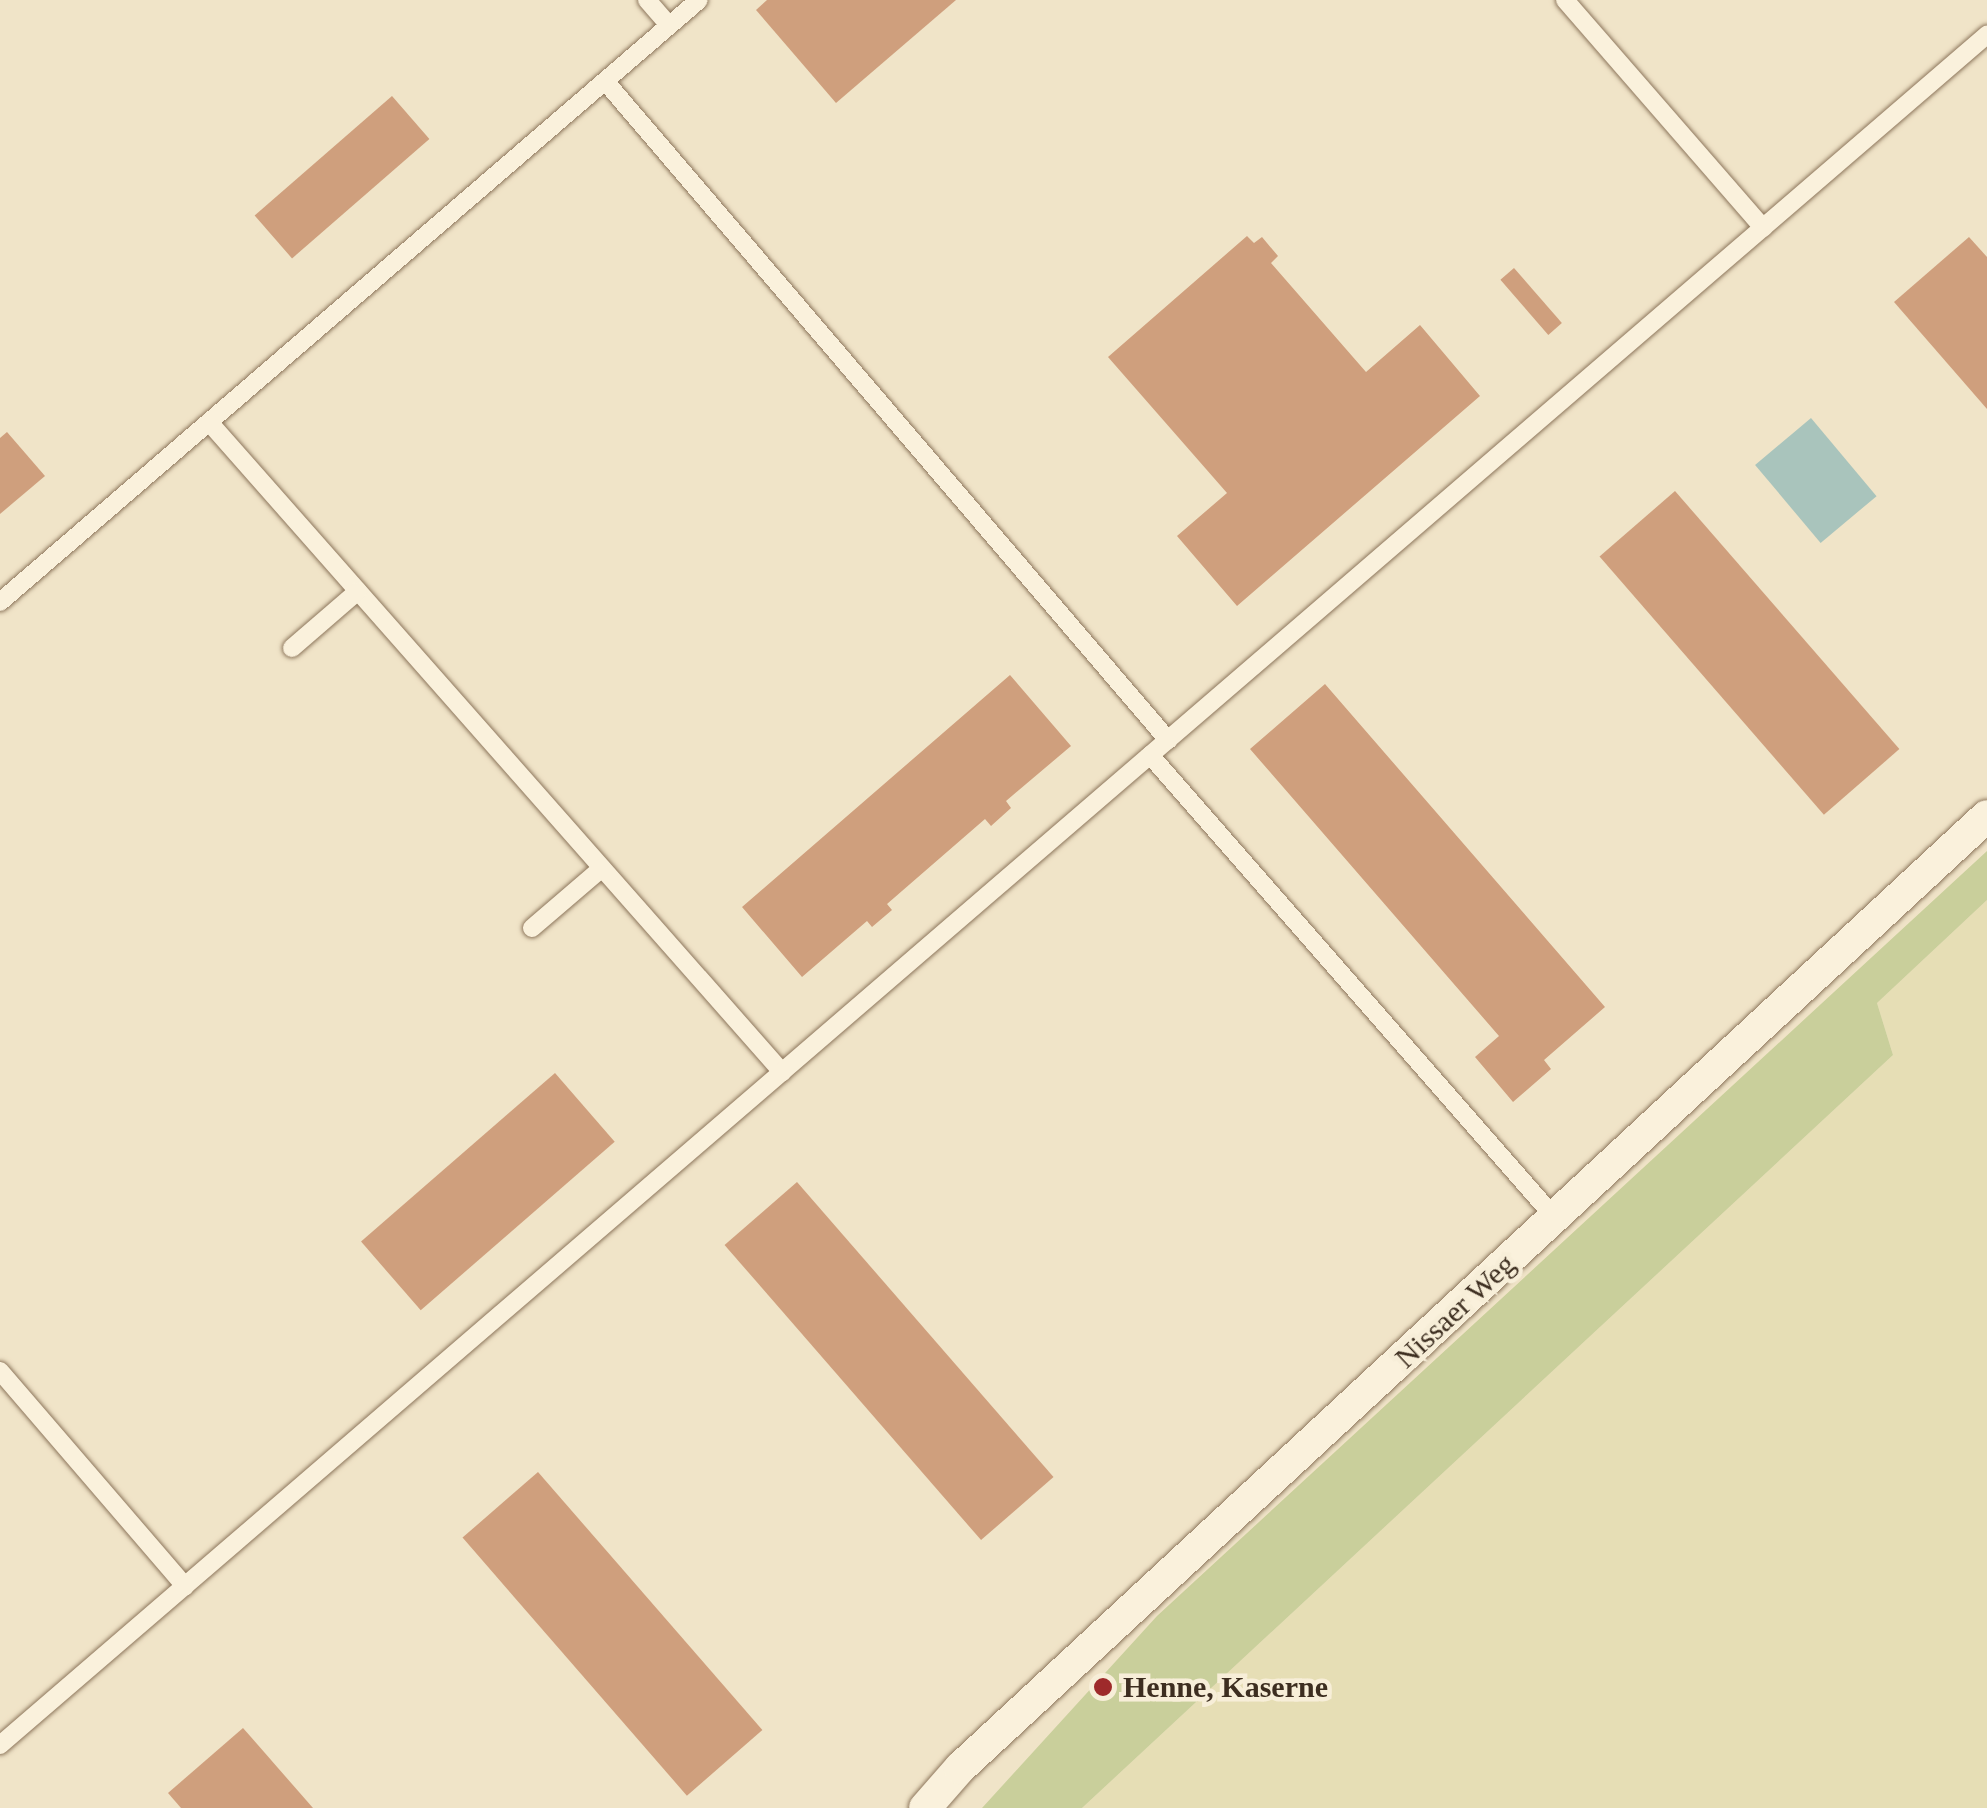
<!DOCTYPE html>
<html>
<head>
<meta charset="utf-8">
<style>
  body { margin:0 }
  #map { position:relative; width:1987px; height:1808px; overflow:hidden; background:#f0e4c8; font-family:"Times New Roman",serif }
  div>[style] { position:absolute }
  .farmland>* { inset:0; background:#e6deb5 }
  .green>* { inset:0; background:#c9cf9b }
  .water>* { inset:0; background:#a9c4bc; transform-origin:0 0 }
  .building>* { inset:0; background:#cf9f7d; transform-origin:0 0 }
  .roads { filter:drop-shadow(0 0 2px #8d765c) drop-shadow(0 0 2px #8d765c) }
  .lane>* { height:18px; margin:-9px; padding:0 9px; transform-origin:9px; border-radius:9px; background:#faf1dc }
  .street>* { height:32px; margin:-16px; padding:0 16px; transform-origin:16px; border-radius:16px; background:#faf1dc }
  .dots>* { width:28px; height:28px; translate:-50% -50%; box-sizing:border-box; border:5px solid #f7eed8; border-radius:50% }
  span { translate:-50% -50%; white-space:nowrap; text-align:center; line-height:1.15; -webkit-text-stroke:9px #f7eed8; paint-order:stroke }
  .street-label { font-size:30px; color:#3d2e20 }
  .poi-label { font-size:30px; color:#3d2e20; font-weight:700 }
  .left { translate:0 -50%; text-align:left }
</style>
</head>
<body>
<div id="map">
  <div class="farmland">
    <div style="clip-path:polygon(1987px 900px,1987px 1808px,1082px 1808px,1893px 1055px,1877px 1003px)"></div>
  </div>
  <div class="green">
    <div style="clip-path:polygon(1987px 851px,1987px 900px,1877px 1003px,1893px 1055px,1082px 1808px,982px 1808px,1157px 1616px)"></div>
  </div>
  <div class="water">
    <div style="left:1811px;top:418px;width:102px;height:73px;rotate:50deg"></div>
  </div>
  <div class="building">
    <div style="clip-path:polygon(767px 0,956px 0,836px 103px,756px 10px)"></div>
    <div style="left:392px;top:96px;width:57px;height:182px;rotate:49deg"></div>
    <div style="clip-path:polygon(1247px 236px,1254px 243px,1262px 237px,1278px 256px,1271px 263px,1366px 372px,1420px 325px,1480px 396px,1237px 606px,1177px 536px,1227px 493px,1108px 357px)"></div>
    <div style="clip-path:polygon(1969px 237px,1987px 257px,1987px 409px,1894px 302px)"></div>
    <div style="left:1514px;top:268px;width:73px;height:18px;rotate:49deg"></div>
    <div style="clip-path:polygon(7px 432px,45px 476px,0 514px,0 438px)"></div>
    <div style="left:1675px;top:491px;width:342px;height:100px;rotate:49deg"></div>
    <div style="clip-path:polygon(1010px 675px,1071px 746px,1006px 801px,1011px 808px,991px 826px,985px 819px,887px 904px,892px 910px,872px 927px,867px 921px,802px 977px,742px 907px)"></div>
    <div style="clip-path:polygon(1325px 684px,1605px 1007px,1544px 1060px,1551px 1069px,1513px 1102px,1475px 1057px,1499px 1036px,1250px 749px)"></div>
    <div style="left:555px;top:1073px;width:91px;height:257px;rotate:49deg"></div>
    <div style="left:797px;top:1182px;width:391px;height:96px;rotate:49deg"></div>
    <div style="left:538px;top:1472px;width:342px;height:100px;rotate:49deg"></div>
    <div style="clip-path:polygon(243px 1728px,313px 1808px,181px 1808px,168px 1793px)"></div>
  </div>
  <div class="roads">
    <div class="lane">
      <div style="left:647px;top:0;width:33px;rotate:49deg"></div>
      <div style="left:1565px;top:0;width:302px;rotate:49deg"></div>
      <div style="left:605px;top:81px;width:867px;rotate:49.49deg"></div>
      <div style="left:209px;top:422px;width:867px;rotate:48.6deg"></div>
      <div style="left:0;top:602px;width:922px;rotate:-40.74deg"></div>
      <div style="left:292px;top:648px;width:87px;rotate:-40.8deg"></div>
      <div style="left:1150px;top:755px;width:615px;rotate:48.82deg"></div>
      <div style="left:532px;top:928px;width:92px;rotate:-40.6deg"></div>
      <div style="left:0;top:1371px;width:284px;rotate:49.3deg"></div>
      <div style="left:0;top:1745px;width:2622px;rotate:-40.72deg"></div>
    </div>
    <div class="street">
      <div style="left:925px;top:1808px;width:53px;rotate:-48.8deg"></div>
      <div style="left:960px;top:1768px;width:1400px;rotate:-42.83deg"></div>
    </div>
  </div>
  <div class="dots">
    <div style="left:1103px;top:1687px;background:#9e2a2b"></div>
  </div>
  <div class="street-label">
    <span style="left:1455px;top:1311px;rotate:-43deg">Nissaer Weg</span>
  </div>
  <div class="poi-label">
    <span class="left" style="left:1123px;top:1687px">Henne, Kaserne</span>
  </div>
</div>
</body>
</html>
